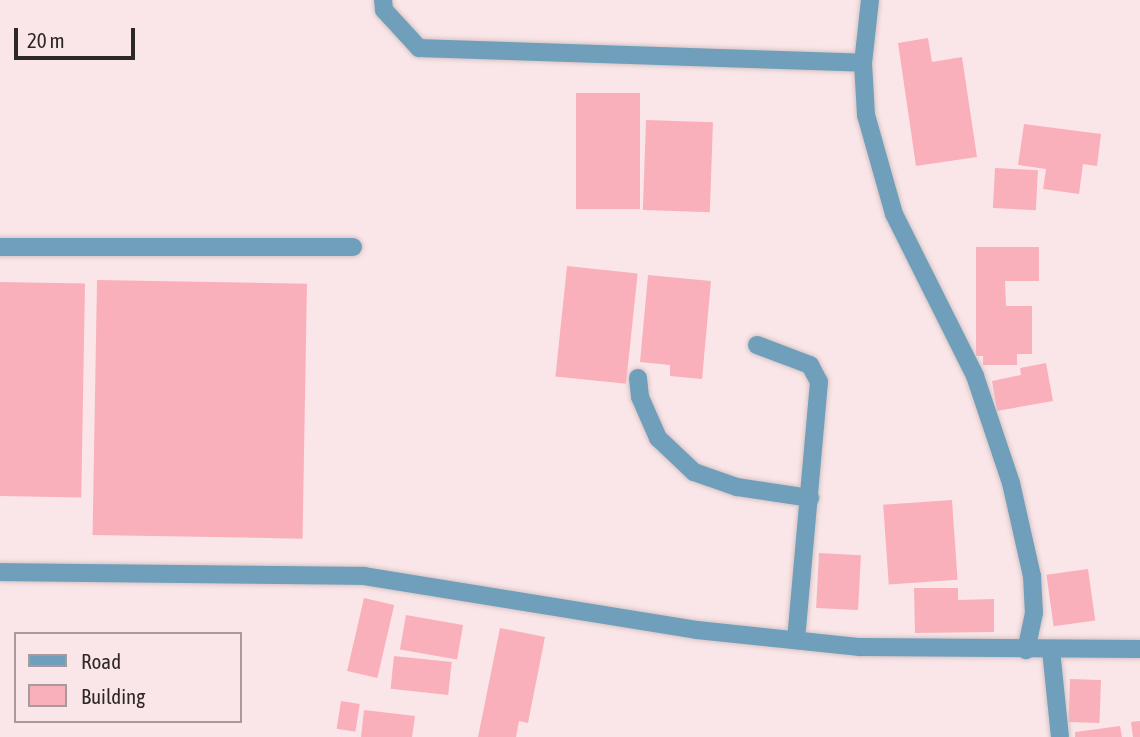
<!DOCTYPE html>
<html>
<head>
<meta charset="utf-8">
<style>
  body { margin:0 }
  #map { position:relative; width:1140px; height:737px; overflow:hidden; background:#fae6e8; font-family:"Asap Condensed",sans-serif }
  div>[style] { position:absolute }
  .building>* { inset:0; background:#fab0bb; transform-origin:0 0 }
  .roads { filter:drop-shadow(0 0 2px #d5c4c5) drop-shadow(0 0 2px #d5c4c5) }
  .service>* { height:18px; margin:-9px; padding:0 9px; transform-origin:9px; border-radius:9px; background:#6f9fbb }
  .minor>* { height:18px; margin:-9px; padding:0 9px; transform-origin:9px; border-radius:9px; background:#6f9fbb }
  span { translate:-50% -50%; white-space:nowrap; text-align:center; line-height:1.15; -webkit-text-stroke:6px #fae6e8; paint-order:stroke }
  .legend { position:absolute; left:14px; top:632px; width:228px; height:91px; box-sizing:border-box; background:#fae6e8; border:2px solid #a89a9b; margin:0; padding:9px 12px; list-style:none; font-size:21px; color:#2e2727 }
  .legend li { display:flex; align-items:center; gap:14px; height:35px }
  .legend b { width:35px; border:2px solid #a89a9b }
  .scale { position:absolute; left:14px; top:28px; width:121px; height:32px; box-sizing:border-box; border:4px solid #2e2727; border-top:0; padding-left:9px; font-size:21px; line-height:24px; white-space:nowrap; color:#2e2727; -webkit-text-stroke:5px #fae6e8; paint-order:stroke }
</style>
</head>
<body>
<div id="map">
  <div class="building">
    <div style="clip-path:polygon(928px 38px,932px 62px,962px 57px,977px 157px,916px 166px,898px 43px)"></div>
    <div style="left:576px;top:93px;width:64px;height:116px"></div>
    <div style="left:646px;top:120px;width:67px;height:90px;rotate:2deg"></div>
    <div style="clip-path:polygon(1024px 124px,1101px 134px,1097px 166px,1083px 164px,1079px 194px,1043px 189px,1046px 169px,1018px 165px)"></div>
    <div style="left:995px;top:168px;width:43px;height:40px;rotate:3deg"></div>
    <div style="clip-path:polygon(976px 247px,1039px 247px,1039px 281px,1005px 281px,1006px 306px,1032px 306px,1032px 354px,1017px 354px,1017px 365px,983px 365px,983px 356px,976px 356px)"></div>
    <div style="left:567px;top:266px;width:71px;height:111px;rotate:6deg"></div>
    <div style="clip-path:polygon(648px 275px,711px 281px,702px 379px,670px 376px,670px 365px,640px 362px)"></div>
    <div style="left:97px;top:280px;width:210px;height:255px;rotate:1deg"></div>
    <div style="left:0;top:282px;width:85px;height:214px;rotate:1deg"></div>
    <div style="clip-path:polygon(1046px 363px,1053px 401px,997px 411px,992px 381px,1021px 375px,1020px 368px)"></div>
    <div style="left:952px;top:500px;width:80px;height:69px;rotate:86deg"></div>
    <div style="left:819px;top:553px;width:42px;height:55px;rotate:3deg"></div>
    <div style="left:1088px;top:569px;width:52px;height:42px;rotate:82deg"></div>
    <div style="clip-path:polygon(914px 588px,958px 588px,958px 600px,994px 599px,994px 632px,915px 633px)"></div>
    <div style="left:364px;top:598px;width:31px;height:75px;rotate:13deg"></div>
    <div style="left:406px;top:615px;width:58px;height:35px;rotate:10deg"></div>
    <div style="clip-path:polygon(500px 628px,545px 637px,528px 723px,519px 721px,516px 737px,478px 737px)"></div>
    <div style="left:394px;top:656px;width:58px;height:33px;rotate:6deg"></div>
    <div style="left:1070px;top:679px;width:31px;height:43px;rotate:2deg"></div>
    <div style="left:341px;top:701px;width:19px;height:28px;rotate:9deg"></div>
    <div style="clip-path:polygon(364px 710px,415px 716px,412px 737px,361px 737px)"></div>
    <div style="clip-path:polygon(1140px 721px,1140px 737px,1133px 737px,1131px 722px)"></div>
    <div style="clip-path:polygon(1120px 726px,1122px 737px,1075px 737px,1075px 732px)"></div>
  </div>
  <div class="roads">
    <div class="service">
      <div style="left:757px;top:345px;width:57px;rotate:20.7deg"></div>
      <div style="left:810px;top:365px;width:19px;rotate:62deg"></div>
      <div style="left:819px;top:382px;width:259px;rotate:95.1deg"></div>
      <div style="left:638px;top:378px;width:19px;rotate:84deg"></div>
      <div style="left:640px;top:397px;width:45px;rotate:66.3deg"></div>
      <div style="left:658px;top:438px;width:50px;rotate:43.4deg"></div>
      <div style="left:694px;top:472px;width:46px;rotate:19.2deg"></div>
      <div style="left:737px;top:487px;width:74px;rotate:8.6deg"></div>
      <div style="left:1051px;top:650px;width:87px;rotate:84.1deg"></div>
    </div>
    <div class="minor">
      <div style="left:383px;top:0;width:10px;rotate:84deg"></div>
      <div style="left:384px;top:10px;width:52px;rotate:47.4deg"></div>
      <div style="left:419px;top:48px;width:444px;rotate:1.9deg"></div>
      <div style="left:870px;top:0;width:63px;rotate:96.3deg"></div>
      <div style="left:863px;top:63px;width:52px;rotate:86.7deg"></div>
      <div style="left:866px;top:115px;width:103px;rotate:74.2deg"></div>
      <div style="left:894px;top:214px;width:181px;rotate:63.4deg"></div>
      <div style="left:975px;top:376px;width:113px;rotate:71.4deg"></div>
      <div style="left:1011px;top:483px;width:95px;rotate:77.3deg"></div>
      <div style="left:1032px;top:576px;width:37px;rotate:87deg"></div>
      <div style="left:1034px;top:613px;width:38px;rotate:102deg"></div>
      <div style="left:0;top:247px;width:353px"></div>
      <div style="left:0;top:572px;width:364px;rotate:0.6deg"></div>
      <div style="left:364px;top:576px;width:337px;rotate:9.2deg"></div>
      <div style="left:697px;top:630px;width:164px;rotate:6deg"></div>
      <div style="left:860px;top:647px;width:280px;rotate:0.4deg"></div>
    </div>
  </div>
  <ul class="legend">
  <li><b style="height:9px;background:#6f9fbb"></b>Road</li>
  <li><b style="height:19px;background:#fab0bb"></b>Building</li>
  </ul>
  <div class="scale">20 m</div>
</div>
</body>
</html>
